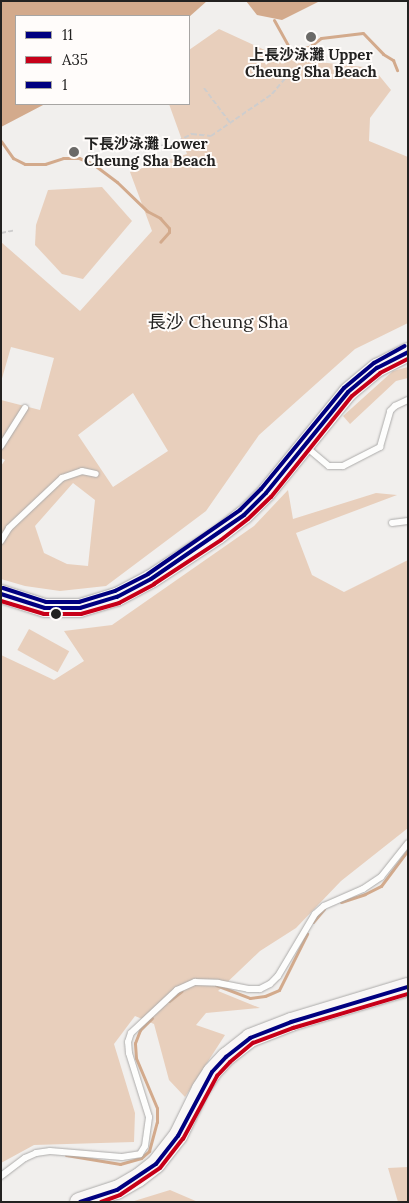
<!DOCTYPE html>
<html>
<head>
<meta charset="utf-8">
<style>
  body { margin:0 }
  #map { position:relative; width:409px; height:1203px; overflow:hidden; background:#f1efed; font-family:Lora,"Noto Sans TC",serif }
  div>[style] { position:absolute }
  .green>* { inset:0; background:#e8cfbc; transform-origin:0 0 }
  .water>* { inset:0; background:#d3aa8c }
  .stream>* { height:3px; margin:-1.5px; padding:0 1.5px; transform-origin:1.5px; border-radius:1.5px; background:#d3aa8c }
  .path>* { height:2px; margin-top:-1px; transform-origin:0; background:repeating-linear-gradient(90deg,#cecdcd 0 5px,transparent 0 7.5px) }
  .roads { filter:drop-shadow(0 0 1px #acabaa) drop-shadow(0 0 1px #acabaa) }
  .service>* { height:6px; margin:-3px; padding:0 3px; transform-origin:3px; border-radius:3px; background:#fdfdfc }
  .secondary>* { height:18px; margin:-9px; padding:0 9px; transform-origin:9px; border-radius:9px; background:#f9f7f6 }
  .bus-1>* { height:4px; margin:-2px; padding:0 2px; transform-origin:2px; border-radius:2px; background:#000080 }
  .bus-2>* { height:4px; margin:-2px; padding:0 2px; transform-origin:2px; border-radius:2px; background:#c70019 }
  .bus-3>* { height:4px; margin:-2px; padding:0 2px; transform-origin:2px; border-radius:2px; background:#000080 }
  .dots>* { width:14px; height:14px; translate:-50% -50%; box-sizing:border-box; border:2px solid #fffcfa; border-radius:50% }
  span { translate:-50% -50%; white-space:nowrap; text-align:center; line-height:1.15; -webkit-text-stroke:4px #fffcfa; paint-order:stroke }
  .poi-label { font-size:15px; color:#232221; font-weight:700 }
  .left { translate:0 -50%; text-align:left }
  .quarter-label { font-size:18px; color:#232221 }
  .frame { position:absolute; inset:0; border:2px solid #232221; pointer-events:none }
  .legend { position:absolute; left:15px; top:15px; width:175px; height:90px; box-sizing:border-box; background:#fffcfa; border:1px solid #a7a5a3; margin:0; padding:6px 9px; list-style:none; font-size:15px; color:#232221 }
  .legend li { display:flex; align-items:center; gap:10px; height:25px }
  .legend b { width:25px; border:1px solid #a7a5a3 }
</style>
</head>
<body>
<div id="map">
  <div class="green">
    <div style="clip-path:polygon(evenodd,219px 29px,282px 58px,373px 68px,391px 90px,370px 118px,369px 141px,408px 157px,408px 323px,355px 349px,259px 435px,206px 511px,106px 586px,60px 591px,25px 586px,1px 579px,1px 466px,5px 460px,1px 458px,1px 400px,40px 410px,54px 358px,11px 347px,1px 382px,1px 242px,80px 311px,152px 231px,130px 172px,187px 154px,169px 104px,189px 104px,189px 50px,219px 29px,133px 393px,168px 451px,113px 487px,78px 435px,133px 393px,219px 29px,73px 483px,95px 500px,88px 566px,67px 564px,44px 553px,35px 526px,73px 483px)"></div>
    <div style="clip-path:polygon(102px 187px,132px 221px,83px 279px,62px 274px,35px 245px,36px 225px,48px 190px)"></div>
    <div style="clip-path:polygon(408px 367px,408px 378px,396px 381px,350px 424px,343px 416px,393px 371px)"></div>
    <div style="clip-path:polygon(288px 490px,293px 519px,376px 493px,397px 495px,296px 533px,312px 575px,344px 592px,408px 560px,408px 828px,341px 881px,296px 928px,260px 951px,218px 991px,260px 1008px,206px 1013px,196px 1025px,225px 1035px,185px 1097px,169px 1080px,154px 1024px,135px 1016px,114px 1044px,135px 1113px,134px 1142px,34px 1145px,1px 1163px,1px 655px,54px 680px,84px 661px,64px 631px,112px 625px,254px 526px)"></div>
    <div style="left:29px;top:629px;width:46px;height:24px;rotate:29deg"></div>
    <div style="clip-path:polygon(408px 1167px,408px 1202px,398px 1202px,388px 1168px)"></div>
    <div style="clip-path:polygon(170px 1190px,198px 1202px,131px 1202px)"></div>
  </div>
  <div class="water">
    <div style="clip-path:polygon(1px 1px,207px 1px,189px 17px,16px 16px,16px 104px,45px 104px,1px 127px)"></div>
    <div style="clip-path:polygon(246px 1px,320px 1px,282px 20px,257px 15px)"></div>
  </div>
  <div class="stream">
    <div style="left:274px;top:20px;width:35px;rotate:61deg"></div>
    <div style="left:291px;top:51px;width:18px;rotate:-13deg"></div>
    <div style="left:309px;top:47px;width:15px;rotate:-37deg"></div>
    <div style="left:321px;top:38px;width:42px;rotate:-6.8deg"></div>
    <div style="left:363px;top:33px;width:29px;rotate:46deg"></div>
    <div style="left:383px;top:54px;width:12px;rotate:31deg"></div>
    <div style="left:393px;top:60px;width:11px;rotate:68deg"></div>
    <div style="left:1px;top:141px;width:21px;rotate:55deg"></div>
    <div style="left:13px;top:158px;width:13px;rotate:27deg"></div>
    <div style="left:25px;top:164px;width:20px"></div>
    <div style="left:45px;top:164px;width:19px;rotate:-18deg"></div>
    <div style="left:63px;top:158px;width:16px"></div>
    <div style="left:79px;top:158px;width:15px;rotate:23deg"></div>
    <div style="left:93px;top:164px;width:30px;rotate:37deg"></div>
    <div style="left:117px;top:182px;width:42px;rotate:44deg"></div>
    <div style="left:147px;top:211px;width:15px;rotate:28deg"></div>
    <div style="left:160px;top:218px;width:13px;rotate:48deg"></div>
    <div style="left:169px;top:228px;width:4px;rotate:90deg"></div>
    <div style="left:169px;top:232px;width:13px;rotate:132deg"></div>
    <div style="left:341px;top:902px;width:25px;rotate:-18deg"></div>
    <div style="left:365px;top:894px;width:18px;rotate:-27deg"></div>
    <div style="left:381px;top:886px;width:45px;rotate:-53.1deg"></div>
    <div style="left:313px;top:922px;width:17px;rotate:-50deg"></div>
    <div style="left:216px;top:985px;width:36px;rotate:21deg"></div>
    <div style="left:250px;top:998px;width:15px;rotate:-8deg"></div>
    <div style="left:265px;top:996px;width:15px;rotate:-23deg"></div>
    <div style="left:279px;top:990px;width:63px;rotate:-63.4deg"></div>
    <div style="left:169px;top:1001px;width:16px;rotate:-38deg"></div>
    <div style="left:66px;top:1155px;width:55px;rotate:9.5deg"></div>
    <div style="left:120px;top:1164px;width:22px;rotate:-16deg"></div>
    <div style="left:141px;top:1158px;width:11px;rotate:-41deg"></div>
    <div style="left:149px;top:1151px;width:30px;rotate:-75deg"></div>
    <div style="left:157px;top:1122px;width:14px;rotate:-90deg"></div>
    <div style="left:157px;top:1108px;width:54px;rotate:-112.8deg"></div>
    <div style="left:136px;top:1058px;width:15px;rotate:-94deg"></div>
    <div style="left:135px;top:1043px;width:14px;rotate:-69deg"></div>
    <div style="left:140px;top:1030px;width:17px;rotate:-45deg"></div>
  </div>
  <div class="path">
    <div style="left:204px;top:88px;width:45px;rotate:53.1deg"></div>
    <div style="left:130px;top:138px;width:25px;rotate:18deg"></div>
    <div style="left:154px;top:146px;width:17px;rotate:-3deg"></div>
    <div style="left:171px;top:145px;width:24px;rotate:-28deg"></div>
    <div style="left:192px;top:134px;width:19px;rotate:6deg"></div>
    <div style="left:211px;top:136px;width:74px;rotate:-34.5deg"></div>
    <div style="left:272px;top:94px;width:25px;rotate:-50deg"></div>
    <div style="left:288px;top:75px;width:14px;rotate:-12deg"></div>
    <div style="left:1px;top:233px;width:15px;rotate:-11deg"></div>
  </div>
  <div class="roads">
    <div class="service">
      <div style="left:1px;top:446px;width:45px;rotate:-57.7deg"></div>
      <div style="left:305px;top:446px;width:31px;rotate:40deg"></div>
      <div style="left:329px;top:466px;width:14px"></div>
      <div style="left:343px;top:466px;width:42px;rotate:-27.2deg"></div>
      <div style="left:380px;top:447px;width:37px;rotate:-74deg"></div>
      <div style="left:390px;top:411px;width:7px;rotate:-45deg"></div>
      <div style="left:395px;top:406px;width:14px;rotate:-25deg"></div>
      <div style="left:392px;top:523px;width:16px;rotate:-7deg"></div>
      <div style="left:1px;top:541px;width:15px;rotate:-58deg"></div>
      <div style="left:9px;top:528px;width:73px;rotate:-43.3deg"></div>
      <div style="left:62px;top:478px;width:21px;rotate:-19deg"></div>
      <div style="left:82px;top:471px;width:14px;rotate:12deg"></div>
      <div style="left:1px;top:1176px;width:30px;rotate:-37deg"></div>
      <div style="left:25px;top:1158px;width:12px;rotate:-24deg"></div>
      <div style="left:36px;top:1153px;width:14px;rotate:-8deg"></div>
      <div style="left:50px;top:1151px;width:72px;rotate:4.8deg"></div>
      <div style="left:122px;top:1157px;width:18px;rotate:-9deg"></div>
      <div style="left:140px;top:1154px;width:9px;rotate:-58deg"></div>
      <div style="left:145px;top:1146px;width:29px;rotate:-82deg"></div>
      <div style="left:149px;top:1117px;width:67px;rotate:-107.4deg"></div>
      <div style="left:129px;top:1053px;width:11px;rotate:-95deg"></div>
      <div style="left:128px;top:1042px;width:9px;rotate:-72deg"></div>
      <div style="left:131px;top:1033px;width:63px;rotate:-43.1deg"></div>
      <div style="left:177px;top:990px;width:20px;rotate:-24deg"></div>
      <div style="left:195px;top:982px;width:23px;rotate:2deg"></div>
      <div style="left:218px;top:983px;width:31px;rotate:11deg"></div>
      <div style="left:248px;top:989px;width:12px"></div>
      <div style="left:260px;top:989px;width:11px;rotate:-27deg"></div>
      <div style="left:270px;top:984px;width:11px;rotate:-45deg"></div>
      <div style="left:278px;top:976px;width:72px;rotate:-59.2deg"></div>
      <div style="left:315px;top:914px;width:12px;rotate:-42deg"></div>
      <div style="left:324px;top:906px;width:43px;rotate:-23.6deg"></div>
      <div style="left:363px;top:889px;width:22px;rotate:-34deg"></div>
      <div style="left:381px;top:877px;width:43px;rotate:-51.5deg"></div>
    </div>
    <div class="secondary">
      <div style="left:1px;top:594px;width:46px;rotate:17.7deg"></div>
      <div style="left:45px;top:608px;width:35px"></div>
      <div style="left:80px;top:608px;width:39px;rotate:-17deg"></div>
      <div style="left:117px;top:597px;width:38px;rotate:-28deg"></div>
      <div style="left:151px;top:579px;width:80px;rotate:-33.3deg"></div>
      <div style="left:218px;top:535px;width:33px;rotate:-38deg"></div>
      <div style="left:244px;top:515px;width:31px;rotate:-45deg"></div>
      <div style="left:266px;top:493px;width:130px;rotate:-50.9deg"></div>
      <div style="left:348px;top:392px;width:38px;rotate:-40deg"></div>
      <div style="left:377px;top:368px;width:35px;rotate:-27deg"></div>
      <div style="left:79px;top:1202px;width:40px;rotate:-18deg"></div>
      <div style="left:117px;top:1190px;width:24px;rotate:-30deg"></div>
      <div style="left:138px;top:1178px;width:23px;rotate:-38deg"></div>
      <div style="left:156px;top:1164px;width:36px;rotate:-52deg"></div>
      <div style="left:178px;top:1136px;width:52px;rotate:-63.9deg"></div>
      <div style="left:201px;top:1089px;width:20px;rotate:-57deg"></div>
      <div style="left:212px;top:1072px;width:21px;rotate:-47deg"></div>
      <div style="left:226px;top:1057px;width:31px;rotate:-38deg"></div>
      <div style="left:250px;top:1038px;width:44px;rotate:-21.3deg"></div>
      <div style="left:291px;top:1022px;width:122px;rotate:-16.7deg"></div>
    </div>
  </div>
  <div class="bus-1">
    <div style="left:1px;top:594px;width:46px;rotate:17.7deg"></div>
    <div style="left:45px;top:608px;width:35px"></div>
    <div style="left:80px;top:608px;width:39px;rotate:-17deg"></div>
    <div style="left:117px;top:597px;width:38px;rotate:-28deg"></div>
    <div style="left:151px;top:579px;width:113px;rotate:-34.5deg"></div>
    <div style="left:244px;top:515px;width:31px;rotate:-45deg"></div>
    <div style="left:266px;top:493px;width:130px;rotate:-50.9deg"></div>
    <div style="left:348px;top:392px;width:38px;rotate:-40deg"></div>
    <div style="left:377px;top:368px;width:35px;rotate:-27deg"></div>
    <div style="left:80px;top:1202px;width:39px;rotate:-18deg"></div>
    <div style="left:117px;top:1190px;width:47px;rotate:-33.7deg"></div>
    <div style="left:156px;top:1164px;width:36px;rotate:-52deg"></div>
    <div style="left:178px;top:1136px;width:72px;rotate:-62deg"></div>
    <div style="left:212px;top:1072px;width:21px;rotate:-47deg"></div>
    <div style="left:226px;top:1057px;width:31px;rotate:-38deg"></div>
    <div style="left:250px;top:1038px;width:44px;rotate:-21.3deg"></div>
    <div style="left:291px;top:1022px;width:122px;rotate:-16.7deg"></div>
  </div>
  <div class="bus-2">
    <div style="left:1px;top:601px;width:45px;rotate:16.8deg"></div>
    <div style="left:44px;top:614px;width:37px"></div>
    <div style="left:81px;top:614px;width:40px;rotate:-16deg"></div>
    <div style="left:119px;top:603px;width:40px;rotate:-28deg"></div>
    <div style="left:154px;top:584px;width:80px;rotate:-33.3deg"></div>
    <div style="left:221px;top:540px;width:34px;rotate:-38deg"></div>
    <div style="left:248px;top:519px;width:32px;rotate:-44deg"></div>
    <div style="left:271px;top:497px;width:129px;rotate:-51.3deg"></div>
    <div style="left:352px;top:396px;width:36px;rotate:-39deg"></div>
    <div style="left:380px;top:373px;width:31px;rotate:-27deg"></div>
    <div style="left:101px;top:1202px;width:20px;rotate:-20deg"></div>
    <div style="left:120px;top:1195px;width:48px;rotate:-34deg"></div>
    <div style="left:160px;top:1168px;width:37px;rotate:-52deg"></div>
    <div style="left:183px;top:1139px;width:72px;rotate:-61.6deg"></div>
    <div style="left:217px;top:1076px;width:19px;rotate:-47deg"></div>
    <div style="left:230px;top:1062px;width:30px;rotate:-40deg"></div>
    <div style="left:253px;top:1043px;width:43px;rotate:-20.6deg"></div>
    <div style="left:293px;top:1028px;width:120px;rotate:-16.5deg"></div>
  </div>
  <div class="bus-3">
    <div style="left:3px;top:588px;width:45px;rotate:18deg"></div>
    <div style="left:46px;top:602px;width:33px"></div>
    <div style="left:79px;top:602px;width:38px;rotate:-17deg"></div>
    <div style="left:115px;top:591px;width:37px;rotate:-27deg"></div>
    <div style="left:148px;top:574px;width:112px;rotate:-34.8deg"></div>
    <div style="left:240px;top:510px;width:30px;rotate:-45deg"></div>
    <div style="left:261px;top:489px;width:131px;rotate:-50.6deg"></div>
    <div style="left:344px;top:388px;width:39px;rotate:-40deg"></div>
    <div style="left:374px;top:363px;width:35px;rotate:-29deg"></div>
  </div>
  <div class="dots">
    <div style="left:311px;top:37px;background:#6b6a68"></div>
    <div style="left:74px;top:152px;background:#6b6a68"></div>
    <div style="left:56px;top:614px;background:#232221"></div>
  </div>
  <div class="poi-label">
    <span style="left:311px;top:63px">上長沙泳灘 Upper<br>Cheung Sha Beach</span>
    <span class="left" style="left:84px;top:152px">下長沙泳灘 Lower<br>Cheung Sha Beach</span>
  </div>
  <div class="quarter-label">
    <span style="left:218px;top:322px">長沙 Cheung Sha</span>
  </div>
  <div class="frame"></div>
  <ul class="legend">
  <li><b style="height:6px;background:#000080"></b>11</li>
  <li><b style="height:6px;background:#c70019"></b>A35</li>
  <li><b style="height:6px;background:#000080"></b>1</li>
  </ul>
</div>
</body>
</html>
